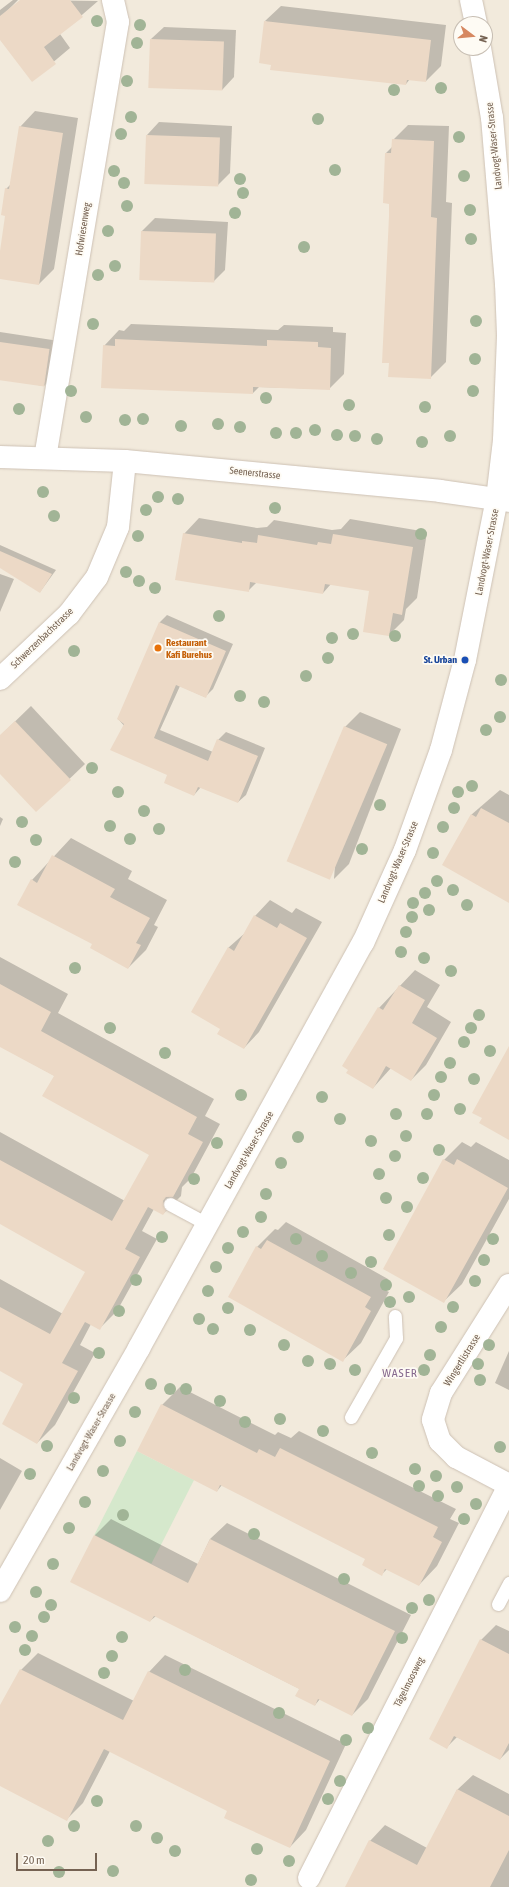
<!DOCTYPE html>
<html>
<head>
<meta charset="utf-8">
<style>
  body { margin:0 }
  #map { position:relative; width:509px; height:1887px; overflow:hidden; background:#fbf7ed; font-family:"Asap Condensed",sans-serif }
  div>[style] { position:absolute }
  .residential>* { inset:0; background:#f2eadc }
  .green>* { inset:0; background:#d5e8cc; transform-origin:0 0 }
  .shadow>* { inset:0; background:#0003 }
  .building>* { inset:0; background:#ecd9c6; transform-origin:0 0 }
  .roads { filter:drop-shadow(0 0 1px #cdc1b4) drop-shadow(0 0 1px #cdc1b4) }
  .lane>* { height:13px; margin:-6.5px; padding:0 6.5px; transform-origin:6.5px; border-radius:6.5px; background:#fff }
  .street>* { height:22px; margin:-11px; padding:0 11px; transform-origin:11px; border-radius:11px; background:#fff }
  .secondary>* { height:22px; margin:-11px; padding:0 11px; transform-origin:11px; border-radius:11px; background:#fff }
  .trees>* { width:12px; height:12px; margin:-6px; border-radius:50%; background:#a1b496 }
  .dots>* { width:11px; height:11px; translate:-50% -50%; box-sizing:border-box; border:2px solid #fefbf4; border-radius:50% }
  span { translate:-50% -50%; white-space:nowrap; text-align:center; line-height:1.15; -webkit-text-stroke:3.5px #fefbf4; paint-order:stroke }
  .street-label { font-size:10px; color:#756252 }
  .food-label { font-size:10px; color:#c56008; font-weight:700 }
  .left { translate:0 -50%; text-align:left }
  .transit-label { font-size:10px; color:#164399; font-weight:700 }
  .right { translate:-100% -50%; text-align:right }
  .quarter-label { font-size:12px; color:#876a8f; letter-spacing:1px }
  .north { position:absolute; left:453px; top:16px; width:40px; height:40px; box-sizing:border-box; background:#fefbf4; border:1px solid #c7beb3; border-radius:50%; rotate:106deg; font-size:11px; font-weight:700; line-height:16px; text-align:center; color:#756252 }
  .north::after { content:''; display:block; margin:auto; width:14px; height:18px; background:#d68861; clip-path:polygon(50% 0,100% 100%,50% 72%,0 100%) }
  .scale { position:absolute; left:16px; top:1853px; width:81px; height:18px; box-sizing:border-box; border:2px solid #756252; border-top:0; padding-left:5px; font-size:12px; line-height:14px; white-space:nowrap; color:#756252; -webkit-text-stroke:3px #fefbf4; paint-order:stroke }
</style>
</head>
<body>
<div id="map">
  <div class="residential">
    <div style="clip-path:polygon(evenodd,0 0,509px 0,509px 1887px,0 1887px,0 0,461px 24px,485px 24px,485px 48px,461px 48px,461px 24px)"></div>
  </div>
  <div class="green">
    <div style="left:137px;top:1451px;width:64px;height:94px;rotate:27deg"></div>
  </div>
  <div class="shadow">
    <div style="clip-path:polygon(13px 0,18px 0,5px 13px,22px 0,98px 1px,60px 34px,70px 48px,32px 80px,0 39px,0 10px)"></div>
    <div style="clip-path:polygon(281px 6px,446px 25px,441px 66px,426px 81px,410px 79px,406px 84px,265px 21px)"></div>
    <div style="clip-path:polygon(164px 27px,236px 30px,234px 77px,222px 90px,151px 39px)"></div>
    <div style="clip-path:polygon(35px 111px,78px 118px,54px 269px,39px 284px,0 278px,0 258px,7px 215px,6px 189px,11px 184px,20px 127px)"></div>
    <div style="clip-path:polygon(159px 122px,232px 126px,230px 173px,217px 186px,147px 135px)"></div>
    <div style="clip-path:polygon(408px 125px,449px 126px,446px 202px,452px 203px,446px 362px,430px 378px,390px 203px,384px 202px,386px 153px,392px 147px,393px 140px)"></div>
    <div style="clip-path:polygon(155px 218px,228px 222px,225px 270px,213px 282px,140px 279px,142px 231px)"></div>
    <div style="clip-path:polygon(131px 324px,278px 330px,284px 325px,333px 327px,333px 332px,346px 333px,344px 374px,329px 389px,259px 387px,253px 393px,104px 346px,119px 330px,124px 331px)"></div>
    <div style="clip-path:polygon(0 332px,59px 341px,53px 377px,44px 386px,0 379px)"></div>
    <div style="clip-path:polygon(199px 518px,257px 528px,267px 527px,274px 520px,332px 530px,341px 529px,350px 519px,427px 532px,417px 598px,406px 609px,404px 620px,389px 635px,371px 590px,331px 584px,323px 593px,257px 582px,248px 591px,184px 534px)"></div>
    <div style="clip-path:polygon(0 545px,56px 570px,40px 592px,0 567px)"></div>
    <div style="clip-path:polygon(0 574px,14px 579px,0 612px)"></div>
    <div style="clip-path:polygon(167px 615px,233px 644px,213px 689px,205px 697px,180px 686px,160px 730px,213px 752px,218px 740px,226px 732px,265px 748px,246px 795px,238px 802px,201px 787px,194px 795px,168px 774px,118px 719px,160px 622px)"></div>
    <div style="clip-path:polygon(31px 706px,85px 764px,36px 811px,0 772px,0 736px)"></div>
    <div style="clip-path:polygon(360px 712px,401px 729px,349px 864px,334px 879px,345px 727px)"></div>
    <div style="clip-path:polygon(500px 790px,509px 795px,509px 902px,471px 815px)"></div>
    <div style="clip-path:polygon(0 817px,3px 819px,0 826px)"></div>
    <div style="clip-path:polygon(71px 838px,132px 871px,128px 879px,167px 900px,154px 925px,158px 927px,146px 950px,128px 968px,93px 944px,32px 880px)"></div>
    <div style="clip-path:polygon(270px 900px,292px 913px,296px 908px,322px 922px,259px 1032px,244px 1048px,221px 1029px,228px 948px,245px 933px,255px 916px)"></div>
    <div style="clip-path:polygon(0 957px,68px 994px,58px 1013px,214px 1099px,205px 1116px,220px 1124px,191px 1178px,182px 1187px,181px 1196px,163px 1214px,154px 1209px,142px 1231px,157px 1239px,117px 1311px,99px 1329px,91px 1324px,80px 1345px,95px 1353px,55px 1425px,37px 1443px,25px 1384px,0 1370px,0 1279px,63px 1314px,87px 1271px,0 1223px,0 1132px,125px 1201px,150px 1155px,55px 1076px,0 1046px)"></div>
    <div style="clip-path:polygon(415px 970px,440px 985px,427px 1007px,451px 1022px,426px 1065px,411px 1080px,391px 1068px,373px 1088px,379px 1008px)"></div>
    <div style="clip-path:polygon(462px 1142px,471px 1147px,476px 1142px,509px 1160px,509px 1199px,462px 1284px,443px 1302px,444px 1160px)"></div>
    <div style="clip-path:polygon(286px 1222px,388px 1279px,383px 1289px,389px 1292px,361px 1343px,342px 1361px,257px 1247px,275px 1229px,278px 1230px)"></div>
    <div style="clip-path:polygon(509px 1351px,509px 1390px,495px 1383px)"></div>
    <div style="clip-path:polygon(180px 1387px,275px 1435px,278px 1432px,291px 1438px,299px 1431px,456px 1509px,450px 1519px,459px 1523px,437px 1566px,419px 1585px,387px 1569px,382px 1574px,367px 1558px,222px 1485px,217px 1491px,162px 1405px)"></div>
    <div style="clip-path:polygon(0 1458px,22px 1471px,0 1510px)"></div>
    <div style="clip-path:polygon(111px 1519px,198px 1564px,210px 1539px,227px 1523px,411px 1615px,368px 1699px,352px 1715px,320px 1699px,315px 1705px,300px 1689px,156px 1616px,150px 1621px,72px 1581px,95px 1535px)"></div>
    <div style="clip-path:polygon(496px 1625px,509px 1631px,509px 1750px,500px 1759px,457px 1737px,447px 1747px,481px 1640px)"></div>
    <div style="clip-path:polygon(38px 1653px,134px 1701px,149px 1672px,165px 1655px,346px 1744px,306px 1830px,290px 1847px,229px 1811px,110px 1751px,83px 1803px,67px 1819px,0 1785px,0 1707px,21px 1670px)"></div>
    <div style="clip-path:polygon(473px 1775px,509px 1794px,509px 1887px,346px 1887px,370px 1841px,385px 1825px,427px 1848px,457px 1790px)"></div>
  </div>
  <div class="building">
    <div style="clip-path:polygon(20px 0,70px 0,83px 17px,44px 47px,56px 64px,32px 82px,0 40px,0 16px)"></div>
    <div style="clip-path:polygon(264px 21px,431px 40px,426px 82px,407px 80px,406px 85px,270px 70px,271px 65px,259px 63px)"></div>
    <div style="left:150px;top:39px;width:74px;height:49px;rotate:2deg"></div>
    <div style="clip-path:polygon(19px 126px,63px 133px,39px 285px,0 279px,0 251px,5px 216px,1px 215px,5px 188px,9px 189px)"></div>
    <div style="left:146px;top:135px;width:74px;height:49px;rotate:2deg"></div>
    <div style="clip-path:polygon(392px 139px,434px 141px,431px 217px,437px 218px,431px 379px,388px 377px,389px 363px,382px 363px,389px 216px,389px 204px,383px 203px,385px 153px,391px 153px)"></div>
    <div style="left:141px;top:231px;width:75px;height:49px;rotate:2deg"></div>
    <div style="clip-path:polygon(115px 339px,267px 346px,267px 340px,318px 342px,318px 347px,331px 348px,330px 390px,253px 387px,253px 394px,101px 388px,103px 345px,115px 346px)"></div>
    <div style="left:0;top:342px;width:50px;height:38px;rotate:8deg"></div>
    <div style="clip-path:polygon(183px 533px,242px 543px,242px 541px,257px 543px,258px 535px,317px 545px,318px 542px,331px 544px,333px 534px,413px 547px,402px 615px,393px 613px,389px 636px,363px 632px,369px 591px,325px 584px,323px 594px,250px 582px,249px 592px,175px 580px)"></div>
    <div style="clip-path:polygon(0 551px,52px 574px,40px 593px,0 568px)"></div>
    <div style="clip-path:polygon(159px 622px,226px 651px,206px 698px,176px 685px,154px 738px,208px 761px,217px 739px,258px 756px,238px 803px,198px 787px,194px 796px,164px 783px,167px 775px,110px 750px,124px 724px,117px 719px)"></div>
    <div style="clip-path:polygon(15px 721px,71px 780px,36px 812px,0 774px,0 735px)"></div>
    <div style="left:344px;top:726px;width:47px;height:147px;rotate:23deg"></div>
    <div style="clip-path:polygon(481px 808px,509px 823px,509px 903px,442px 865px,471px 814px,476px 817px)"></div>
    <div style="clip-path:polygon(52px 855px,115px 889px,110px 897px,150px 918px,136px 943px,141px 945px,128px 969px,90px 948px,92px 944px,17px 905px,31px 879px,37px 883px)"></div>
    <div style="clip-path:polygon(254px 915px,277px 928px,280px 923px,307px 938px,244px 1049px,217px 1034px,220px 1029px,191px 1012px,228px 947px,234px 951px)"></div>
    <div style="clip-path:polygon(0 984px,51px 1012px,41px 1031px,197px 1117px,188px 1134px,203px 1142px,173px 1197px,166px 1197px,163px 1201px,166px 1211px,163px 1215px,148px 1207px,125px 1249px,140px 1257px,100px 1330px,85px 1322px,62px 1363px,78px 1371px,37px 1444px,2px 1424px,23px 1384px,0 1371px,0 1307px,50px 1334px,85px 1272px,0 1224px,0 1160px,112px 1221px,149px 1155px,42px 1096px,54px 1076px,0 1047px)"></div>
    <div style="clip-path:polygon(399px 985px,425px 1000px,412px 1023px,437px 1038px,411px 1081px,386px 1066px,373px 1089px,346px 1073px,348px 1070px,342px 1066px,378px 1007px,383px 1010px)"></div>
    <div style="clip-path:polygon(509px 1046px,509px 1140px,479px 1123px,482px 1118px,472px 1113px)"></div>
    <div style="clip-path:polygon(443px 1159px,454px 1165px,457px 1159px,508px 1188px,444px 1303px,383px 1269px)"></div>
    <div style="clip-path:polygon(267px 1240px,371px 1297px,365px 1307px,371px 1311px,343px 1362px,228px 1297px,256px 1246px,261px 1249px)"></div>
    <div style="clip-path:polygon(161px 1404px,257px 1453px,259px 1449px,275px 1457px,280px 1448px,438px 1527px,433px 1537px,442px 1542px,419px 1586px,385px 1569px,382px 1576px,362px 1565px,365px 1559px,220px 1485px,217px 1492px,137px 1451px)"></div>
    <div style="clip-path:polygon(94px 1535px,188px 1583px,210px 1539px,395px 1631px,352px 1716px,318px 1699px,315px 1706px,295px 1696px,299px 1689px,210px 1644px,154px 1616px,150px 1622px,70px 1582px)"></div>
    <div style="clip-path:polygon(480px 1639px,509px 1654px,509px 1743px,500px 1760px,454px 1736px,447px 1749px,429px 1739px)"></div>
    <div style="clip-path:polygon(20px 1669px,123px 1720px,148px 1671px,330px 1761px,290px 1848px,224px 1818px,227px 1811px,104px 1749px,67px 1821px,0 1786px,0 1705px)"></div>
    <div style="clip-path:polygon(457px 1789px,509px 1816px,509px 1850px,490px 1887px,345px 1887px,369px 1840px,417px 1865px)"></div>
  </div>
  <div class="roads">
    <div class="lane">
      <div style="left:170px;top:1204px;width:42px;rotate:28.4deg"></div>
      <div style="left:351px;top:1417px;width:91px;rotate:-60.3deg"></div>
      <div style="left:396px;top:1338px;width:22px;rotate:-93deg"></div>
      <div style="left:498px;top:1604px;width:24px;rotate:-62deg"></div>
    </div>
    <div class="street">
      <div style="left:45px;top:458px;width:442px;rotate:-80.5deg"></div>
      <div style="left:118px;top:22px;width:23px;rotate:-103deg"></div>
      <div style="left:0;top:679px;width:95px;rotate:-43.3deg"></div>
      <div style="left:69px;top:614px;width:46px;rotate:-52.9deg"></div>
      <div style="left:97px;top:577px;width:54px;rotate:-67.2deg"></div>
      <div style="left:118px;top:527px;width:66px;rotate:-83.9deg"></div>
      <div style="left:509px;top:1285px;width:128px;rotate:122.2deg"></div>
      <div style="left:441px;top:1393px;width:28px;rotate:107deg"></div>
      <div style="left:433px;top:1420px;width:22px;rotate:72deg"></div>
      <div style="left:440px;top:1441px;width:23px;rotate:45deg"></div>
      <div style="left:456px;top:1457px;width:60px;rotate:27.8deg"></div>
      <div style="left:309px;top:1878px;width:440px;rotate:-63deg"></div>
    </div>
    <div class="secondary">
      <div style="left:471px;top:0;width:25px;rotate:78deg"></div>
      <div style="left:0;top:457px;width:125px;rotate:1.8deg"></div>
      <div style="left:125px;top:461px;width:316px;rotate:5.4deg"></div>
      <div style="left:440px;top:491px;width:70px;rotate:8.2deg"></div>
      <div style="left:0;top:1591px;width:280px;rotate:-60.2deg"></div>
      <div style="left:139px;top:1348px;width:463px;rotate:-61.1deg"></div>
      <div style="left:363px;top:943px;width:102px;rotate:-65.7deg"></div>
      <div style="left:405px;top:850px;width:106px;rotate:-70.2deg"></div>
      <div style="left:441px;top:750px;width:93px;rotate:-75.1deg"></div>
      <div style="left:465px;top:660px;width:164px;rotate:-78.8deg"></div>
      <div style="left:497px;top:499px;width:59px;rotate:-83.2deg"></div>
      <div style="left:504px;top:440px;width:105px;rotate:-87.8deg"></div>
      <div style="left:508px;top:335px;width:51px;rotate:-92.2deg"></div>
      <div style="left:506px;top:284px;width:167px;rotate:-94.8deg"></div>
      <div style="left:492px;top:118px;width:71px;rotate:-99.7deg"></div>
    </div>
  </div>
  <div class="trees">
    <div style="left:97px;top:21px"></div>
    <div style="left:140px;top:25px"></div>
    <div style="left:137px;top:43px"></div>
    <div style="left:127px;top:81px"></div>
    <div style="left:441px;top:88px"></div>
    <div style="left:394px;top:90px"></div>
    <div style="left:131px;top:117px"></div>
    <div style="left:318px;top:119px"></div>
    <div style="left:121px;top:134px"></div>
    <div style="left:459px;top:137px"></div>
    <div style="left:335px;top:170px"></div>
    <div style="left:114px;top:171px"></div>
    <div style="left:464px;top:176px"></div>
    <div style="left:240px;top:179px"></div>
    <div style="left:124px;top:183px"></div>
    <div style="left:243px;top:193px"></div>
    <div style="left:127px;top:206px"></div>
    <div style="left:470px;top:210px"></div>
    <div style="left:235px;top:213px"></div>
    <div style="left:108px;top:231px"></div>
    <div style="left:471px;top:239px"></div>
    <div style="left:304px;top:247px"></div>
    <div style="left:115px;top:266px"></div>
    <div style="left:98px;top:275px"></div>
    <div style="left:476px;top:321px"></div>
    <div style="left:93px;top:324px"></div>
    <div style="left:475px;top:359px"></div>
    <div style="left:71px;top:391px"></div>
    <div style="left:473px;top:391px"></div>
    <div style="left:266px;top:398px"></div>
    <div style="left:349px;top:405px"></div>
    <div style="left:425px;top:407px"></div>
    <div style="left:19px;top:409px"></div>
    <div style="left:86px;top:417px"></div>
    <div style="left:143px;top:419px"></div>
    <div style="left:125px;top:420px"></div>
    <div style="left:218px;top:424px"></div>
    <div style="left:181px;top:426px"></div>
    <div style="left:240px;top:427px"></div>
    <div style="left:315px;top:430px"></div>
    <div style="left:276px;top:433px"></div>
    <div style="left:296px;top:433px"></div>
    <div style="left:337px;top:435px"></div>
    <div style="left:355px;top:436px"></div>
    <div style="left:450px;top:436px"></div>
    <div style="left:377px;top:439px"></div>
    <div style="left:422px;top:442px"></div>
    <div style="left:43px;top:492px"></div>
    <div style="left:158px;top:497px"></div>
    <div style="left:178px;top:499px"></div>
    <div style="left:275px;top:508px"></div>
    <div style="left:146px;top:510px"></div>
    <div style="left:54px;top:516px"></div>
    <div style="left:421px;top:534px"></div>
    <div style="left:138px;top:536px"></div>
    <div style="left:126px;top:572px"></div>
    <div style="left:139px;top:581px"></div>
    <div style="left:155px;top:588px"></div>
    <div style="left:219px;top:616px"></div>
    <div style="left:353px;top:634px"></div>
    <div style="left:395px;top:636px"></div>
    <div style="left:332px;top:638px"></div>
    <div style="left:74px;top:651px"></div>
    <div style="left:328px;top:658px"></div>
    <div style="left:306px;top:676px"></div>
    <div style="left:501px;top:680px"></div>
    <div style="left:240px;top:696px"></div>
    <div style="left:264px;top:702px"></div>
    <div style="left:500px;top:717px"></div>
    <div style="left:486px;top:730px"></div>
    <div style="left:92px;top:768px"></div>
    <div style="left:472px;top:786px"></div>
    <div style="left:118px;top:792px"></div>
    <div style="left:458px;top:792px"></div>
    <div style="left:380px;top:805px"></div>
    <div style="left:454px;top:808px"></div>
    <div style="left:144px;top:811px"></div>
    <div style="left:22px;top:822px"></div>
    <div style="left:110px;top:826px"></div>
    <div style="left:443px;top:827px"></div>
    <div style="left:159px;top:829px"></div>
    <div style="left:130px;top:839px"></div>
    <div style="left:36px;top:840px"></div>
    <div style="left:362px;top:849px"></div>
    <div style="left:433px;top:853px"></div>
    <div style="left:15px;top:862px"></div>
    <div style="left:437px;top:881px"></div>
    <div style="left:453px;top:890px"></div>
    <div style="left:425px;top:893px"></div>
    <div style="left:413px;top:903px"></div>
    <div style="left:467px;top:905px"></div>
    <div style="left:429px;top:910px"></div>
    <div style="left:412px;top:917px"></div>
    <div style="left:406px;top:932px"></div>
    <div style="left:401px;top:952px"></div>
    <div style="left:424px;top:958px"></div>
    <div style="left:75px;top:968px"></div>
    <div style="left:451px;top:971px"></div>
    <div style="left:479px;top:1015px"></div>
    <div style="left:110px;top:1028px"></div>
    <div style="left:471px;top:1028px"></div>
    <div style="left:464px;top:1042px"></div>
    <div style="left:490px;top:1051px"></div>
    <div style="left:165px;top:1053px"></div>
    <div style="left:450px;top:1063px"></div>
    <div style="left:441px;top:1077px"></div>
    <div style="left:474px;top:1079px"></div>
    <div style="left:241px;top:1095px"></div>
    <div style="left:434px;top:1095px"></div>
    <div style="left:322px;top:1097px"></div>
    <div style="left:460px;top:1109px"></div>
    <div style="left:396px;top:1114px"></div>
    <div style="left:427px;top:1114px"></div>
    <div style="left:340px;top:1119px"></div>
    <div style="left:406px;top:1136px"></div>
    <div style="left:298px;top:1137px"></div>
    <div style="left:371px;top:1141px"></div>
    <div style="left:217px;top:1143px"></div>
    <div style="left:439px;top:1150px"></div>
    <div style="left:395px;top:1156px"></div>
    <div style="left:281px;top:1163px"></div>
    <div style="left:379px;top:1174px"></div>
    <div style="left:423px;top:1178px"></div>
    <div style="left:194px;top:1179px"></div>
    <div style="left:266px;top:1194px"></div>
    <div style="left:386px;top:1198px"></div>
    <div style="left:407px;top:1207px"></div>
    <div style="left:261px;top:1217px"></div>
    <div style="left:243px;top:1232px"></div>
    <div style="left:389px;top:1235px"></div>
    <div style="left:162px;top:1237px"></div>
    <div style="left:296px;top:1239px"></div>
    <div style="left:493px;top:1239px"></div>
    <div style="left:228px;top:1248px"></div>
    <div style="left:322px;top:1256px"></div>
    <div style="left:484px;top:1260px"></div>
    <div style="left:371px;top:1262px"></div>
    <div style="left:216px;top:1267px"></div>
    <div style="left:351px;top:1273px"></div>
    <div style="left:136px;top:1280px"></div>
    <div style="left:475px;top:1281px"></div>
    <div style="left:386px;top:1285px"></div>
    <div style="left:208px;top:1291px"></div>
    <div style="left:409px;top:1297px"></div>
    <div style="left:390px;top:1302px"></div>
    <div style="left:453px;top:1307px"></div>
    <div style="left:228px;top:1308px"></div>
    <div style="left:119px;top:1311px"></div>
    <div style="left:199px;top:1319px"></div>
    <div style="left:441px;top:1327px"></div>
    <div style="left:213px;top:1329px"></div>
    <div style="left:250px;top:1330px"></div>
    <div style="left:284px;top:1345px"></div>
    <div style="left:489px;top:1345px"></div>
    <div style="left:99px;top:1353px"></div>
    <div style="left:430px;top:1355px"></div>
    <div style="left:308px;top:1361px"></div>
    <div style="left:330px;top:1364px"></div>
    <div style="left:478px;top:1364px"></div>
    <div style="left:355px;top:1370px"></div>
    <div style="left:424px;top:1370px"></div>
    <div style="left:480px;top:1380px"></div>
    <div style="left:151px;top:1384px"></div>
    <div style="left:170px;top:1389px"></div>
    <div style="left:186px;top:1389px"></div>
    <div style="left:74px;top:1398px"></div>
    <div style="left:220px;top:1401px"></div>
    <div style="left:135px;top:1412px"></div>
    <div style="left:280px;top:1419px"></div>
    <div style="left:245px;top:1422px"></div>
    <div style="left:323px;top:1431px"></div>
    <div style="left:120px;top:1441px"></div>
    <div style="left:47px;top:1446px"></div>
    <div style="left:500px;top:1447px"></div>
    <div style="left:372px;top:1453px"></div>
    <div style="left:415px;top:1469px"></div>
    <div style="left:103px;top:1471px"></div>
    <div style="left:30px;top:1474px"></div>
    <div style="left:436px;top:1476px"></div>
    <div style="left:419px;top:1486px"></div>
    <div style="left:457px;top:1487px"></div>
    <div style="left:438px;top:1496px"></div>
    <div style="left:85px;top:1502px"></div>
    <div style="left:476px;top:1504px"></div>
    <div style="left:123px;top:1515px"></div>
    <div style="left:464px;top:1519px"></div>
    <div style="left:69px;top:1528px"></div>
    <div style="left:254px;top:1534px"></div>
    <div style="left:53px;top:1564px"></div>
    <div style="left:344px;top:1579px"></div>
    <div style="left:36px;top:1592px"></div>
    <div style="left:429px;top:1600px"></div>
    <div style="left:51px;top:1605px"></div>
    <div style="left:412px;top:1608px"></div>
    <div style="left:44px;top:1617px"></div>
    <div style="left:15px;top:1627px"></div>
    <div style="left:32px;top:1636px"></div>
    <div style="left:122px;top:1637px"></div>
    <div style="left:402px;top:1638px"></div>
    <div style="left:25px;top:1650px"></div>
    <div style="left:112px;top:1656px"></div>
    <div style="left:185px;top:1670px"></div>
    <div style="left:104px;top:1673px"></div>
    <div style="left:279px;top:1713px"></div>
    <div style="left:368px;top:1728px"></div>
    <div style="left:346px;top:1740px"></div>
    <div style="left:340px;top:1781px"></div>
    <div style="left:328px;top:1799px"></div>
    <div style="left:97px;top:1801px"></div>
    <div style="left:74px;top:1826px"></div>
    <div style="left:136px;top:1826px"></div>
    <div style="left:157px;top:1838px"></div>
    <div style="left:48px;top:1841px"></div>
    <div style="left:257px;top:1849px"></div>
    <div style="left:175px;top:1851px"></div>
    <div style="left:289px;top:1861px"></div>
    <div style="left:113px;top:1871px"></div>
    <div style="left:59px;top:1872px"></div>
    <div style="left:251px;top:1880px"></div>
  </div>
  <div class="dots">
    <div style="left:158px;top:648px;background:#e8710a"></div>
    <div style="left:465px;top:660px;background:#1a4fb4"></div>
  </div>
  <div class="street-label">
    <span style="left:494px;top:146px;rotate:-96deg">Landvogt-Waser-Strasse</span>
    <span style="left:83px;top:229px;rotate:-81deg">Hofwiesenweg</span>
    <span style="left:255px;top:473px;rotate:6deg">Seenerstrasse</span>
    <span style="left:487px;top:552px;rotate:-79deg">Landvogt-Waser-Strasse</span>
    <span style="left:42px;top:638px;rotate:-44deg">Schwerzenbachstrasse</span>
    <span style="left:398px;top:862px;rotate:-67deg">Landvogt-Waser-Strasse</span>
    <span style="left:249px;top:1150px;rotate:-60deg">Landvogt-Waser-Strasse</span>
    <span style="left:462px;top:1360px;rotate:-58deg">Wingertlistrasse</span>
    <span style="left:91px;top:1432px;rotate:-60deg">Landvogt-Waser-Strasse</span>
    <span style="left:409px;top:1682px;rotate:-63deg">Tägelmoosweg</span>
  </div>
  <div class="food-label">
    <span class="left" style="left:166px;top:648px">Restaurant<br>Kafi Burehus</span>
  </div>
  <div class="transit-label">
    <span class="right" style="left:457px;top:660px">St. Urban</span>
  </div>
  <div class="quarter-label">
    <span style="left:400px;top:1374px">WASER</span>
  </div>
  <div class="north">N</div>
  <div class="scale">20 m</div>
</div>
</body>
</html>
